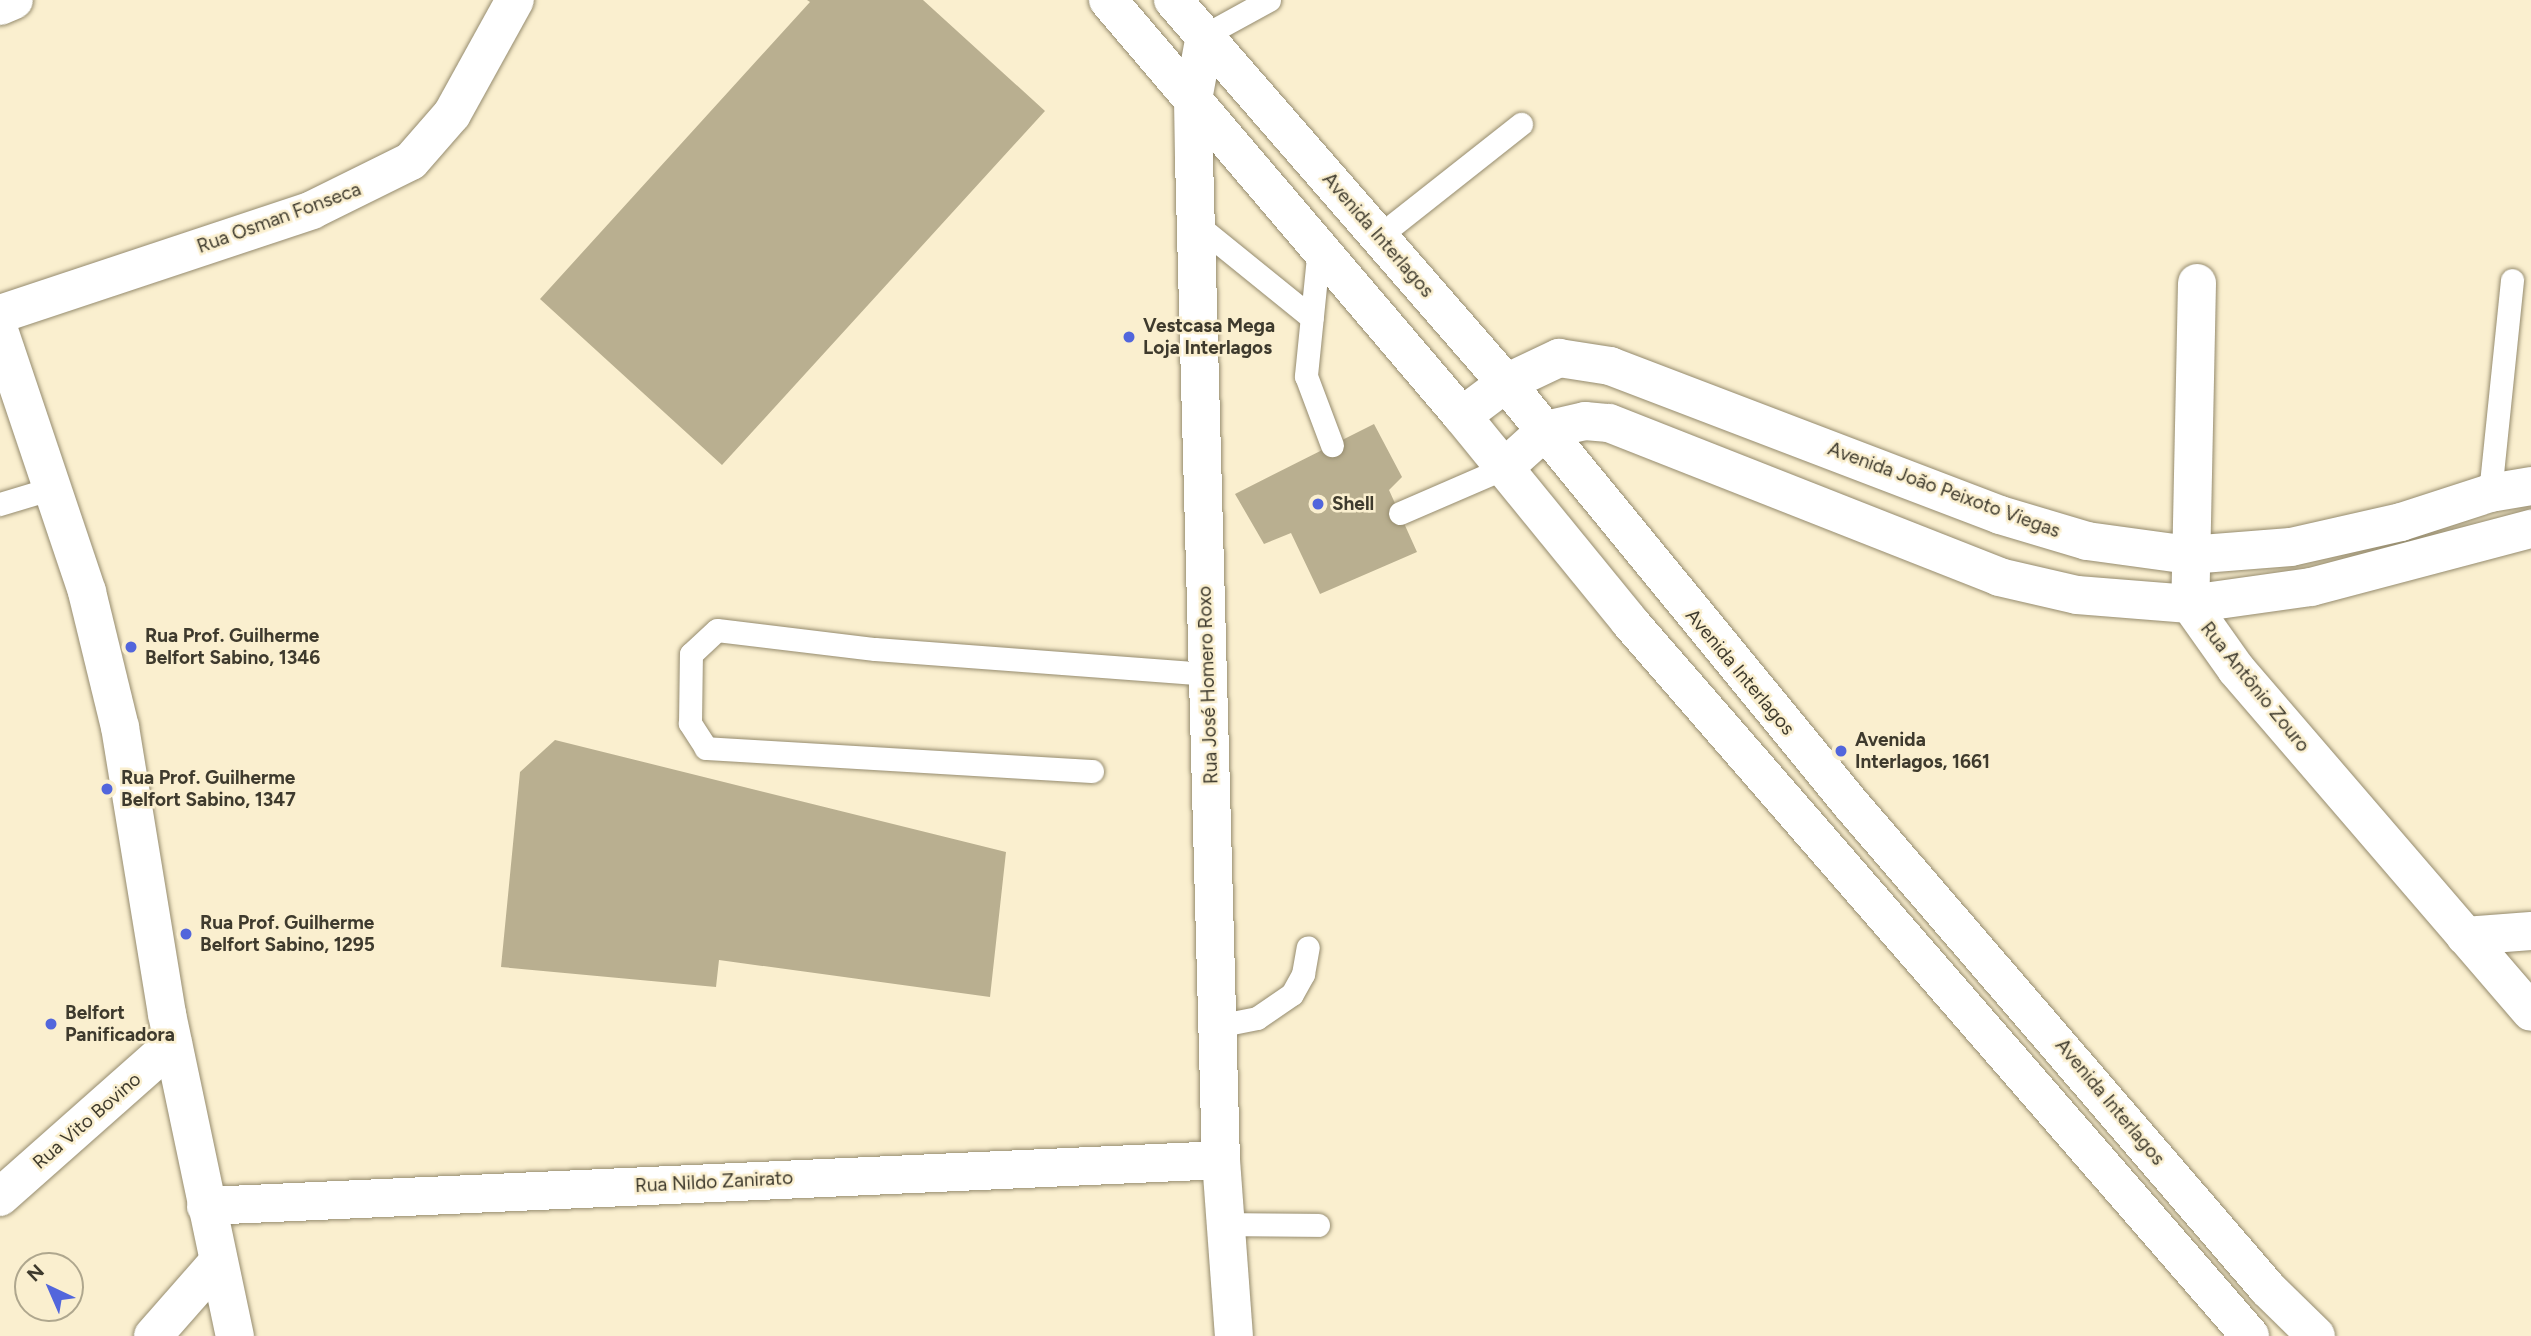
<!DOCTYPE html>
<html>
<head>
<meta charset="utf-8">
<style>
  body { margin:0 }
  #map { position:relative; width:2531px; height:1336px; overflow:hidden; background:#faefcf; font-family:Figtree,sans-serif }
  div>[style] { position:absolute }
  .building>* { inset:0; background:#b9af90 }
  .roads { filter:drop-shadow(0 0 2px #958b6e) drop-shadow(0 0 2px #958b6e) }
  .lane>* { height:23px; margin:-11.5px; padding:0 11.5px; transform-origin:11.5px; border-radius:11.5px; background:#fff }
  .street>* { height:38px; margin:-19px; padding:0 19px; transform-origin:19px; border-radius:19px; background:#fff }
  .secondary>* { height:38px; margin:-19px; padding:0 19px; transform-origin:19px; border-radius:19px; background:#fff }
  .primary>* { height:38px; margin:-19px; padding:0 19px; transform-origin:19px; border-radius:19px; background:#fff }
  .dots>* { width:19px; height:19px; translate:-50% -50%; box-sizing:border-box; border:4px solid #faefcf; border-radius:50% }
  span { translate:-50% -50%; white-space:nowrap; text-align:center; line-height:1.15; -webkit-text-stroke:5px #faefcf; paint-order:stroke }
  .street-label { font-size:19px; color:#3e3a2d }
  .poi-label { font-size:19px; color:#3e3a2d; font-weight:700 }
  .left { translate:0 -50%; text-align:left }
  .north { position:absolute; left:14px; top:1252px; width:70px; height:70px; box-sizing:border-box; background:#faefcf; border:2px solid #afa78e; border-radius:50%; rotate:316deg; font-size:19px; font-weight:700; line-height:28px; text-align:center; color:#3e3a2d }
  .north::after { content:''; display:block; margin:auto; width:24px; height:32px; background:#5266dc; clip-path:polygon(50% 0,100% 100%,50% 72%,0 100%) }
</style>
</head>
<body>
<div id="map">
  <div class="building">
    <div style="clip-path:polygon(807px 0,923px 0,1045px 111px,722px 465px,540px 299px,810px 2px)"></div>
    <div style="clip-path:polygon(1374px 424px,1402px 477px,1389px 490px,1417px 552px,1320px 594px,1291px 533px,1264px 544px,1235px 494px)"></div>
    <div style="clip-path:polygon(555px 740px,1006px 852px,990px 997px,719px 960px,716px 987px,501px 967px,520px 772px)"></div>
  </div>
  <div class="roads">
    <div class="lane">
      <div style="left:1205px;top:35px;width:73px;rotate:-28.7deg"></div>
      <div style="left:1196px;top:224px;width:149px;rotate:39deg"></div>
      <div style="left:1379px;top:236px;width:181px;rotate:-38.3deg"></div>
      <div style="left:1319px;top:247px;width:130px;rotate:95.8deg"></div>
      <div style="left:1306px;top:376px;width:74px;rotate:69.4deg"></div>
      <div style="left:2490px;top:493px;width:214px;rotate:-84.1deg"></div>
      <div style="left:0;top:504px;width:55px;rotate:-16.8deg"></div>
      <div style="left:1400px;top:513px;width:113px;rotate:-23.4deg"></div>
      <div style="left:1092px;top:771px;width:387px;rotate:-176.6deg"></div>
      <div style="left:706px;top:748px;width:30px;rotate:-123deg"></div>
      <div style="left:690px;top:723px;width:69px;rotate:-89.2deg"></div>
      <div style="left:691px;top:654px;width:35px;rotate:-43deg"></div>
      <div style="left:717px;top:630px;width:159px;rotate:6.9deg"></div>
      <div style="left:875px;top:649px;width:332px;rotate:4.3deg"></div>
      <div style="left:1217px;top:1026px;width:41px;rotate:-11.3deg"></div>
      <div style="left:1257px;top:1018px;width:42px;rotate:-34.4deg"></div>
      <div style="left:1292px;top:994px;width:23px;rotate:-61deg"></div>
      <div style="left:1303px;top:974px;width:27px;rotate:-80deg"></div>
      <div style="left:1226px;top:1224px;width:92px;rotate:0.6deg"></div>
    </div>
    <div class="street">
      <div style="left:0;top:6px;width:15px;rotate:-23deg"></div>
      <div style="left:1205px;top:35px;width:66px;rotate:100.5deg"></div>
      <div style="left:1193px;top:100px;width:58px;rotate:89deg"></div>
      <div style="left:1194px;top:158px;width:1002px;rotate:88.46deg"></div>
      <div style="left:1221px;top:1160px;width:176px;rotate:85.8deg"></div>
      <div style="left:2197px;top:283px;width:321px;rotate:91.2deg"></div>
      <div style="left:2190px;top:604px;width:80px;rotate:54.7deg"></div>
      <div style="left:2236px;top:669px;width:452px;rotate:49.3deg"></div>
      <div style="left:0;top:314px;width:329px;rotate:-18.4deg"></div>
      <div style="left:312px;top:210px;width:110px;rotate:-26.3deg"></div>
      <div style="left:411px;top:161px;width:62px;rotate:-48.9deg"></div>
      <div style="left:452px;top:114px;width:130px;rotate:-61.1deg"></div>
      <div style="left:2465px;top:936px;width:66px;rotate:-4.3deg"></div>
      <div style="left:0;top:1197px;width:231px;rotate:-41.5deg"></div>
      <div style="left:206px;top:1206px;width:1016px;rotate:-2.59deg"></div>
      <div style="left:153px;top:1336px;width:98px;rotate:-48.7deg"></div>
    </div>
    <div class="secondary">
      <div style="left:0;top:333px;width:273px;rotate:71.4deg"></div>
      <div style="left:87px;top:592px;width:139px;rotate:76.3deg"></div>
      <div style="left:120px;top:727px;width:291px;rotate:80.7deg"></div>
      <div style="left:167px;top:1014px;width:329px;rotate:78.1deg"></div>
      <div style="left:1462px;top:416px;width:55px;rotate:-36.9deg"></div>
      <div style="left:1506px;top:383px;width:59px;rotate:-25.3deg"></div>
      <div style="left:1559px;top:358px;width:52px;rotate:8.9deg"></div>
      <div style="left:1610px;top:366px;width:417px;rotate:20.9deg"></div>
      <div style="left:2000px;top:515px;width:91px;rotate:16.6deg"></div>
      <div style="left:2087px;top:541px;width:103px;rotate:7.8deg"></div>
      <div style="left:2189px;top:555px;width:102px;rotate:-4.5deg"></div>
      <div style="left:2291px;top:547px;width:113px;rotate:-12.8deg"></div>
      <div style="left:2401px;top:522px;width:94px;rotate:-18deg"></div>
      <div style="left:2490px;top:493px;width:42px;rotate:-9.7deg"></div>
      <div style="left:1504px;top:468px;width:57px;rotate:-42.1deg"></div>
      <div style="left:1546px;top:430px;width:40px;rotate:-13deg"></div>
      <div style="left:1585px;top:421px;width:24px;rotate:5deg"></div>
      <div style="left:1609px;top:423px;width:419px;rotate:21.5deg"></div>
      <div style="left:1999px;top:577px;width:80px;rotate:13deg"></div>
      <div style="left:2077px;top:595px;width:113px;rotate:4.6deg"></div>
      <div style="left:2190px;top:604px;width:122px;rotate:-8deg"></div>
      <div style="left:2311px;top:587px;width:228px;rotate:-14.8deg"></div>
    </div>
    <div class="primary">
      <div style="left:1108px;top:0;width:546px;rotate:49.6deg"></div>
      <div style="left:1462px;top:416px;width:264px;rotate:50.8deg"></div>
      <div style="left:1629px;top:621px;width:947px;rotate:49.02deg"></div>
      <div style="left:1173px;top:0;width:508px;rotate:48.99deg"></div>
      <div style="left:1506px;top:383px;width:543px;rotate:50.68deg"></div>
      <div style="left:1850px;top:803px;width:641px;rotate:49.3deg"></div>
      <div style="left:2268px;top:1289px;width:67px;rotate:44.4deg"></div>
    </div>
  </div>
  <div class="dots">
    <div style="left:1129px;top:337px;background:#5266dc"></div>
    <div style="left:1318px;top:504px;background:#5266dc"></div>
    <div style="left:131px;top:647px;background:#5266dc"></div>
    <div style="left:1841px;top:751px;background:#5266dc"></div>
    <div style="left:107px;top:789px;background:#5266dc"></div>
    <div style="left:186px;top:934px;background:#5266dc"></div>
    <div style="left:51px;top:1024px;background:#5266dc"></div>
  </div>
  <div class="street-label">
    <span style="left:279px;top:218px;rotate:-20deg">Rua Osman Fonseca</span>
    <span style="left:1378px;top:235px;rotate:49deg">Avenida Interlagos</span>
    <span style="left:1944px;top:490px;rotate:20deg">Avenida João Peixoto Viegas</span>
    <span style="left:1740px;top:672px;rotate:50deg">Avenida Interlagos</span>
    <span style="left:1208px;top:685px;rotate:-92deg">Rua José Homero Roxo</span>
    <span style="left:2255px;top:687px;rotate:51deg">Rua Antônio Zouro</span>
    <span style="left:2110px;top:1102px;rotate:50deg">Avenida Interlagos</span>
    <span style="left:87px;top:1121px;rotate:-41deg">Rua Vito Bovino</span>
    <span style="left:714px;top:1182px;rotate:-3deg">Rua Nildo Zanirato</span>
  </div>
  <div class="poi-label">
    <span class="left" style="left:1143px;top:337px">Vestcasa Mega<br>Loja Interlagos</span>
    <span class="left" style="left:1332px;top:504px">Shell</span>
    <span class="left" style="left:145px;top:647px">Rua Prof. Guilherme<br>Belfort Sabino, 1346</span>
    <span class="left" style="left:1855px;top:751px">Avenida<br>Interlagos, 1661</span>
    <span class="left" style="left:121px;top:789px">Rua Prof. Guilherme<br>Belfort Sabino, 1347</span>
    <span class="left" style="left:200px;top:934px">Rua Prof. Guilherme<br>Belfort Sabino, 1295</span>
    <span class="left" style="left:65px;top:1024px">Belfort<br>Panificadora</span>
  </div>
  <div class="north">N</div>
</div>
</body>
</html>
